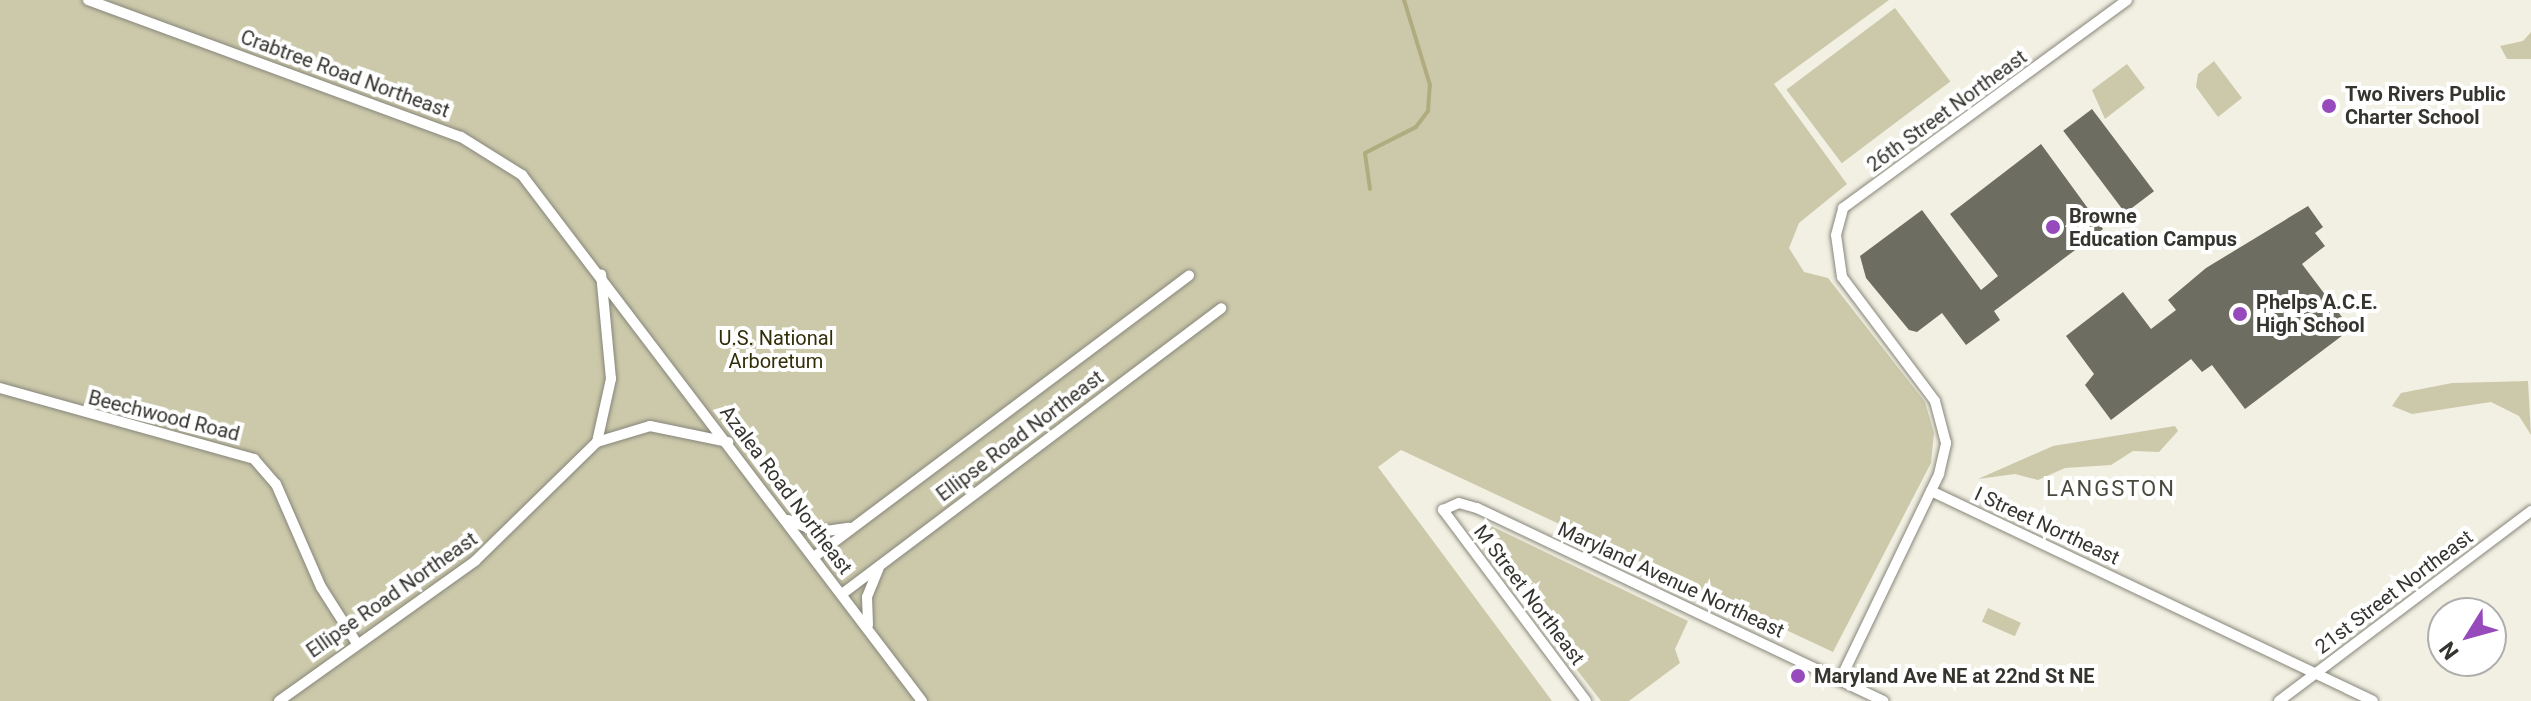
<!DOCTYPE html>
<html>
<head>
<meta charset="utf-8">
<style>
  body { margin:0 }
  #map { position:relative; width:2531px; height:701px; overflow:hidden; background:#f2f0e3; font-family:Roboto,sans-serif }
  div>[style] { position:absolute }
  .green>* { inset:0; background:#ccc9ab; transform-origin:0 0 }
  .stream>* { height:4px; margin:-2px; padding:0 2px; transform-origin:2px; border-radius:2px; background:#b1ac80 }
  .building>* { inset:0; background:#6e6d61; transform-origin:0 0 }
  .roads { filter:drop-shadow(0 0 2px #87867a) drop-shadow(0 0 2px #87867a) }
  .minor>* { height:10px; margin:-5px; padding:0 5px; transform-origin:5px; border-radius:5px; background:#fff }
  .dots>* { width:22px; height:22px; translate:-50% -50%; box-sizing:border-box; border:4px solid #fff; border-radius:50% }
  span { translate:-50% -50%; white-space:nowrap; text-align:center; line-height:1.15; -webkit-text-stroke:8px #fff; paint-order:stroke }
  .street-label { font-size:20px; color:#35342f }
  .poi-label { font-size:20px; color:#35342f; font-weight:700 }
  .left { translate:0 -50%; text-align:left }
  .park-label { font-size:20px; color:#322e08 }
  .neighbourhood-label { font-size:22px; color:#4b4a3f; letter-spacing:2px }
  .north { position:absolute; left:2427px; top:597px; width:80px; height:80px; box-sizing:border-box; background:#fff; border:2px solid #aeaeac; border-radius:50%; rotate:233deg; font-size:22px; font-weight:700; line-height:32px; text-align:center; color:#35342f }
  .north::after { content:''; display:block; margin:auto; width:28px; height:36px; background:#964abc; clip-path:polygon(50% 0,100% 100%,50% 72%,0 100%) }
</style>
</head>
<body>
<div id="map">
  <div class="green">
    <div style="clip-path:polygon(0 0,1889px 0,1774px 84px,1847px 184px,1799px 223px,1789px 248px,1804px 272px,1828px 278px,1925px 402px,1934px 433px,1931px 463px,1833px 652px,1401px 450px,1378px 467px,1552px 701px,0 701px)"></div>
    <div style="left:1895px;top:8px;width:92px;height:136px;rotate:53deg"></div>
    <div style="clip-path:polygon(2531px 32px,2531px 59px,2507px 59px,2500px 46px,2523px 41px)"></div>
    <div style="clip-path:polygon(2214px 61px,2242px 98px,2218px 117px,2196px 87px,2198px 74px)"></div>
    <div style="clip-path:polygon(2127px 64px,2145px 88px,2105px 119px,2092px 90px)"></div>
    <div style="clip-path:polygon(2528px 381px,2531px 435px,2519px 416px,2491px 402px,2412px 414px,2392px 406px,2401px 393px,2452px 383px)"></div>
    <div style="clip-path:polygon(2175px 426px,2178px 431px,2159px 452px,2133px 451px,2111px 465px,2065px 468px,2038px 480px,2015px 474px,1978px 479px,2053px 446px)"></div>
    <div style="clip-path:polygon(1483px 522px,1688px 621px,1675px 649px,1680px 663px,1629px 701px,1601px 701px,1473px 535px)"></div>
    <div style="left:1988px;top:608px;width:36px;height:15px;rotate:24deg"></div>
  </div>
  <div class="stream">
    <div style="left:1370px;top:189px;width:36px;rotate:-98deg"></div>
    <div style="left:1365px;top:153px;width:57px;rotate:-27deg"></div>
    <div style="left:1416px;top:127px;width:20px;rotate:-53deg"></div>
    <div style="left:1428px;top:111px;width:26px;rotate:-86deg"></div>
    <div style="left:1430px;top:85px;width:89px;rotate:-107deg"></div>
  </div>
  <div class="building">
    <div style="left:2092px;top:109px;width:103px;height:36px;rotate:53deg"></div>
    <div style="clip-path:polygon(2041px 144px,2103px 229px,1994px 311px,2000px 320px,1966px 345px,1942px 313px,1917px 332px,1909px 330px,1866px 278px,1860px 256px,1922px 210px,1981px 290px,1998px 276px,1950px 214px)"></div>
    <div style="clip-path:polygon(2308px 206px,2323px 227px,2315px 233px,2325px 246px,2302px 264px,2351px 329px,2245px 409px,2212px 365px,2202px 372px,2191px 359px,2111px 420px,2085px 385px,2094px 374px,2066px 336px,2123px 292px,2151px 329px,2176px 310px,2168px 300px,2206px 268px)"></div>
  </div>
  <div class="roads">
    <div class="minor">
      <div style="left:88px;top:0;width:397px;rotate:20.2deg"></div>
      <div style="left:461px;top:137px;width:72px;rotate:31.9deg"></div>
      <div style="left:522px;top:175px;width:661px;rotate:52.75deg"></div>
      <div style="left:0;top:388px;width:264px;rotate:15.6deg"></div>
      <div style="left:254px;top:459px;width:33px;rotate:49deg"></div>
      <div style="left:276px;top:484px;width:112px;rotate:66.4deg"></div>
      <div style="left:321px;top:587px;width:65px;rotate:57.5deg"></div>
      <div style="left:597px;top:442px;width:65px;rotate:-77.5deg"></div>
      <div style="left:611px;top:379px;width:105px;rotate:-95.4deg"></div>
      <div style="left:1931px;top:491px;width:489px;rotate:25.4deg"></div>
      <div style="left:788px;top:520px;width:33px;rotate:21deg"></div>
      <div style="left:819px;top:532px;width:30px;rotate:-8deg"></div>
      <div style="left:814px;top:557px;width:469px;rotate:-36.9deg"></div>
      <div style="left:842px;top:594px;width:475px;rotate:-37deg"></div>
      <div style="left:868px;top:625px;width:28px;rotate:-92deg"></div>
      <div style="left:867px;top:597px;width:31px;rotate:-68deg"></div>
      <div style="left:1840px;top:680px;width:229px;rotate:-64.3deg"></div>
      <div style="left:1939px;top:474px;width:32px;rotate:-77deg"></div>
      <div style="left:1946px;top:443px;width:43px;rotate:-104.7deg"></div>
      <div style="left:1935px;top:401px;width:155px;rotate:-126.9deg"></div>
      <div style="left:1842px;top:277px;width:42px;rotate:-98.1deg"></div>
      <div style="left:1836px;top:235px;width:28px;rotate:-75deg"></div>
      <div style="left:1843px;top:208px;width:352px;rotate:-36.2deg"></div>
      <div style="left:279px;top:701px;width:241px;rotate:-35.5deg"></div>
      <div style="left:475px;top:561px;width:170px;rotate:-44.3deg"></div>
      <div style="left:597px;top:442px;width:55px;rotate:-16.8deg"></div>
      <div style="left:650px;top:426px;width:80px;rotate:11.6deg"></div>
      <div style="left:1586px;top:701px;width:239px;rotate:-126.8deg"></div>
      <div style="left:1443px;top:510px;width:17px;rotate:-24deg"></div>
      <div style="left:1459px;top:503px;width:19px;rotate:16deg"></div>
      <div style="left:1477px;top:508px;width:450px;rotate:25.4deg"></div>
      <div style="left:2279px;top:701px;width:316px;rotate:-37deg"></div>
    </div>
  </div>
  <div class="dots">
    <div style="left:2329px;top:106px;background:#964abc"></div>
    <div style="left:2053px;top:227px;background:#964abc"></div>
    <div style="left:2240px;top:314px;background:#964abc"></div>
    <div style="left:1798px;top:676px;background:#964abc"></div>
  </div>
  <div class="street-label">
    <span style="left:345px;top:74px;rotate:20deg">Crabtree Road Northeast</span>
    <span style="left:1947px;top:111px;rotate:-36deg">26th Street Northeast</span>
    <span style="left:164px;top:416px;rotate:14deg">Beechwood Road</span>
    <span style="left:1020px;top:436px;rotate:-37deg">Ellipse Road Northeast</span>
    <span style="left:786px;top:490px;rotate:53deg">Azalea Road Northeast</span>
    <span style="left:2047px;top:526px;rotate:25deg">I Street Northeast</span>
    <span style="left:1671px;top:580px;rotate:25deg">Maryland Avenue Northeast</span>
    <span style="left:2394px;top:592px;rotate:-37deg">21st Street Northeast</span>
    <span style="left:392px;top:595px;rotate:-35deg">Ellipse Road Northeast</span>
    <span style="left:1529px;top:595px;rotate:53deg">M Street Northeast</span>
  </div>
  <div class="poi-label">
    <span class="left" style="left:2345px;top:106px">Two Rivers Public<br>Charter School</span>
    <span class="left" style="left:2069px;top:228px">Browne<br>Education Campus</span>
    <span class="left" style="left:2256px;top:314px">Phelps A.C.E.<br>High School</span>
    <span class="left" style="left:1814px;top:676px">Maryland Ave NE at 22nd St NE</span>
  </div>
  <div class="park-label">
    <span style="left:776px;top:350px">U.S. National<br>Arboretum</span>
  </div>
  <div class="neighbourhood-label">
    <span style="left:2111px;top:489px">LANGSTON</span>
  </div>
  <div class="north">N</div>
</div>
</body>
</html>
